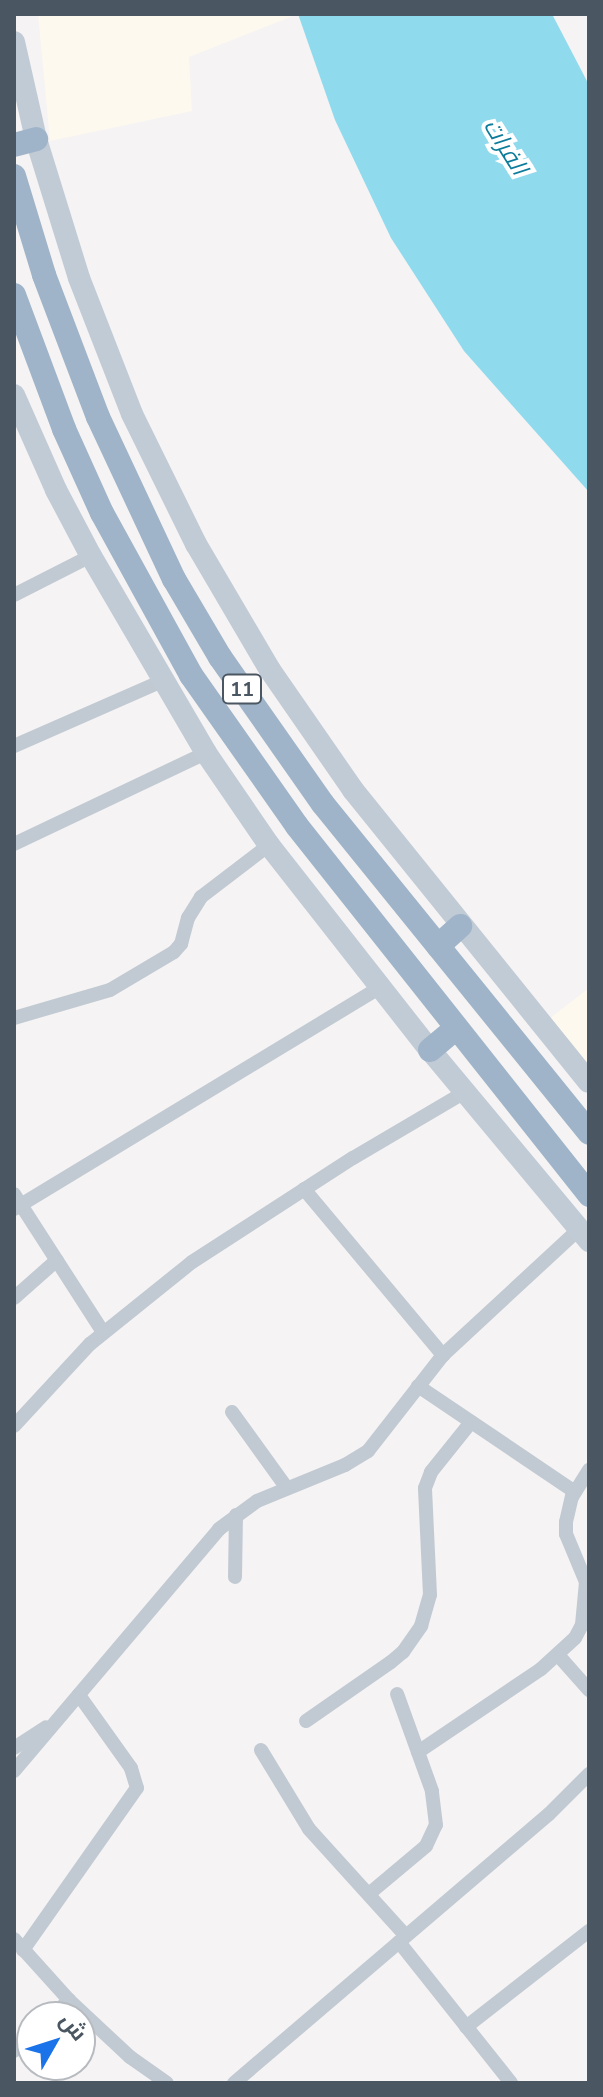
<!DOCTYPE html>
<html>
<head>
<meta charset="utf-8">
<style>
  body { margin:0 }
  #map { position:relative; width:603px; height:2097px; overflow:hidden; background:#f5f3f3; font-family:"Nunito Sans",Cairo,sans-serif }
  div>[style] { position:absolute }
  .commercial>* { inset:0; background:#fdf9ef }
  .water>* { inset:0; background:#90daee }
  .minor>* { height:14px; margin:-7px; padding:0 7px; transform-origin:7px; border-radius:7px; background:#c1cad2 }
  .secondary>* { height:22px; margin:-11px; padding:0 11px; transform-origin:11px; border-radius:11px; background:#c1cbd6 }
  .trunk>* { height:24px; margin:-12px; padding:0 12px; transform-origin:12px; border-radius:12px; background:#9fb4c9 }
  span { translate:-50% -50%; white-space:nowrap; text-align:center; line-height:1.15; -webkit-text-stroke:8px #fff; paint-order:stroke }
  .shield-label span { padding:2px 6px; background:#fff; border:2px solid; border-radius:6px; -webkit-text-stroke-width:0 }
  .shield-label { font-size:20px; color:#4a5661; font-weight:700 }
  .water-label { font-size:24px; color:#0c7c9b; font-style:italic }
  .frame { position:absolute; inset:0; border:16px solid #4a5661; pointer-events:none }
  .north { position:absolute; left:16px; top:2001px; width:80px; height:80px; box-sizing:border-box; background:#fff; border:2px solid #b7bbc0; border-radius:50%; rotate:51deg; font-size:22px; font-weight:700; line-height:32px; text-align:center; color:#4a5661 }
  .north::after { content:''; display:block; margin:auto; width:28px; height:36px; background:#1a73e8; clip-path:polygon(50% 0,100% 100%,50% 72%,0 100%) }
</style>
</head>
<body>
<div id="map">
  <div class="commercial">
    <div style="clip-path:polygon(38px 14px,298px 14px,189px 57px,192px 111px,50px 141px)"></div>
    <div style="clip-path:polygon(589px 988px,589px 1069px,549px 1019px)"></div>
  </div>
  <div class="water">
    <div style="clip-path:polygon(298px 14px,552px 14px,589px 85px,589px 492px,464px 351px,391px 238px,335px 120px)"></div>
  </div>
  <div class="minor">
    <div style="left:14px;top:595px;width:86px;rotate:-26.9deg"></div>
    <div style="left:14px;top:746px;width:162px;rotate:-23.7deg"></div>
    <div style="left:14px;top:844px;width:212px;rotate:-25.4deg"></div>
    <div style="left:14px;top:1018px;width:100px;rotate:-16.3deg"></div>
    <div style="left:110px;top:990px;width:74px;rotate:-30.7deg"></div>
    <div style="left:174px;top:952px;width:11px;rotate:-49deg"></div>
    <div style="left:181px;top:944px;width:27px;rotate:-75deg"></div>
    <div style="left:188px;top:918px;width:25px;rotate:-58deg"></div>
    <div style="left:201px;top:897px;width:86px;rotate:-37.4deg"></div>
    <div style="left:304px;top:1189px;width:217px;rotate:50.1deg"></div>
    <div style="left:14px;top:1194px;width:164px;rotate:57.2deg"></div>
    <div style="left:14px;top:1209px;width:429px;rotate:-31.2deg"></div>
    <div style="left:14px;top:1298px;width:57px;rotate:-41.5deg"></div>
    <div style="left:418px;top:1386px;width:189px;rotate:34deg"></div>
    <div style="left:232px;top:1412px;width:92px;rotate:54.2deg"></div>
    <div style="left:14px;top:1426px;width:112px;rotate:-47.2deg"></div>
    <div style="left:90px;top:1344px;width:131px;rotate:-38.8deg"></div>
    <div style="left:192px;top:1262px;width:192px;rotate:-32.9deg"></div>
    <div style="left:353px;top:1158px;width:130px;rotate:-30.5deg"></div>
    <div style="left:235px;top:1577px;width:62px;rotate:-89.1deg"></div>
    <div style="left:558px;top:1655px;width:47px;rotate:48.5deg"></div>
    <div style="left:306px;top:1721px;width:103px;rotate:-34.8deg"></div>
    <div style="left:391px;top:1662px;width:16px;rotate:-40deg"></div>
    <div style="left:403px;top:1652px;width:32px;rotate:-55deg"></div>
    <div style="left:421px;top:1626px;width:32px;rotate:-74deg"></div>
    <div style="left:430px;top:1595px;width:107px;rotate:-92.7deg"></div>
    <div style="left:425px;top:1488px;width:17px;rotate:-69deg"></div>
    <div style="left:431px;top:1472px;width:64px;rotate:-51.3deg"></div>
    <div style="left:14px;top:1748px;width:38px;rotate:-33deg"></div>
    <div style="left:261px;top:1750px;width:92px;rotate:58.7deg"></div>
    <div style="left:309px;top:1829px;width:144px;rotate:47.8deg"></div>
    <div style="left:418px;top:1752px;width:148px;rotate:-34deg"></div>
    <div style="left:541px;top:1669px;width:46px;rotate:-42.4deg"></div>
    <div style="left:575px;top:1638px;width:15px;rotate:-62deg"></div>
    <div style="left:582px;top:1625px;width:43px;rotate:-84.7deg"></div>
    <div style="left:586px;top:1582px;width:52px;rotate:-112.6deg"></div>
    <div style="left:566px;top:1534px;width:12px;rotate:-90deg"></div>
    <div style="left:566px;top:1522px;width:26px;rotate:-77deg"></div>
    <div style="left:572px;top:1497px;width:32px;rotate:-58deg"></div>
    <div style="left:14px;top:1771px;width:317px;rotate:-49.7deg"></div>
    <div style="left:219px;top:1529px;width:47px;rotate:-36.4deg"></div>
    <div style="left:257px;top:1501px;width:95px;rotate:-22.2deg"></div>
    <div style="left:345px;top:1465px;width:27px;rotate:-31deg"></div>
    <div style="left:368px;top:1451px;width:122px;rotate:-52deg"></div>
    <div style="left:443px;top:1355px;width:185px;rotate:-42.8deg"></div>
    <div style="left:370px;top:1893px;width:73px;rotate:-40deg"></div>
    <div style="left:426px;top:1846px;width:23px;rotate:-65deg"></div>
    <div style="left:436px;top:1825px;width:34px;rotate:-97deg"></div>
    <div style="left:432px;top:1791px;width:103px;rotate:-109.8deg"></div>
    <div style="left:14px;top:1939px;width:82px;rotate:48deg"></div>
    <div style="left:69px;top:2000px;width:83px;rotate:43.1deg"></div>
    <div style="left:130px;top:2057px;width:45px;rotate:35.1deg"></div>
    <div style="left:399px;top:1942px;width:180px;rotate:51.5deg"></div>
    <div style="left:23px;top:1950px;width:198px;rotate:-54.9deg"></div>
    <div style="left:137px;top:1788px;width:21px;rotate:-107deg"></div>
    <div style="left:131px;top:1768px;width:90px;rotate:-125.5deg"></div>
    <div style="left:51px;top:2017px;width:25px;rotate:-43deg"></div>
    <div style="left:466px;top:2027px;width:156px;rotate:-38deg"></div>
    <div style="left:14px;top:2051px;width:25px;rotate:-43deg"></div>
    <div style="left:234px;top:2083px;width:414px;rotate:-40.5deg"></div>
    <div style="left:549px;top:1814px;width:57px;rotate:-45deg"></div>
  </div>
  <div class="secondary">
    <div style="left:14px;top:42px;width:99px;rotate:77.2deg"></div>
    <div style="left:36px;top:139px;width:145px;rotate:72.8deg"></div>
    <div style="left:79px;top:278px;width:146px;rotate:68.7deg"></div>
    <div style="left:132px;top:414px;width:145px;rotate:63.8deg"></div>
    <div style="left:196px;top:544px;width:146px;rotate:59.6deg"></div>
    <div style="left:270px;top:670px;width:146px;rotate:55.3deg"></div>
    <div style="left:353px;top:790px;width:375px;rotate:51.1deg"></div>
    <div style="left:14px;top:395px;width:104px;rotate:66.1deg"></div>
    <div style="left:56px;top:490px;width:75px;rotate:62.1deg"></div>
    <div style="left:91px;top:556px;width:228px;rotate:59.7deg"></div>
    <div style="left:206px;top:753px;width:112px;rotate:55.6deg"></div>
    <div style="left:269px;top:845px;width:261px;rotate:51.9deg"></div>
    <div style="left:430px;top:1050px;width:249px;rotate:50.2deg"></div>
  </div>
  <div class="trunk">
    <div style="left:14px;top:145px;width:23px;rotate:-15deg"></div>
    <div style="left:14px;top:176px;width:103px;rotate:73.1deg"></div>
    <div style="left:44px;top:275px;width:152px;rotate:69.2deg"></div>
    <div style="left:98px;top:417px;width:179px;rotate:64.9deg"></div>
    <div style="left:174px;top:579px;width:91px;rotate:59.5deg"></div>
    <div style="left:220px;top:657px;width:179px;rotate:55deg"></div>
    <div style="left:323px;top:804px;width:423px;rotate:51deg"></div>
    <div style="left:14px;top:295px;width:143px;rotate:69.5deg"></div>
    <div style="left:64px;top:429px;width:92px;rotate:65.7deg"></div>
    <div style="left:102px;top:513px;width:185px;rotate:61.2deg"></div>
    <div style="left:191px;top:675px;width:184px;rotate:54.9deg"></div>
    <div style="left:297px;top:826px;width:471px;rotate:51.6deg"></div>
    <div style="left:438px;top:946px;width:30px;rotate:-42deg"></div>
    <div style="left:430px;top:1050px;width:34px;rotate:-40deg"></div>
  </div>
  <div class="shield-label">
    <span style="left:242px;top:689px">11</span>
  </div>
  <div class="water-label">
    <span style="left:505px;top:147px;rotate:58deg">الفرات</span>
  </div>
  <div class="frame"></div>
  <div class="north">ش</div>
</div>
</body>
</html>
